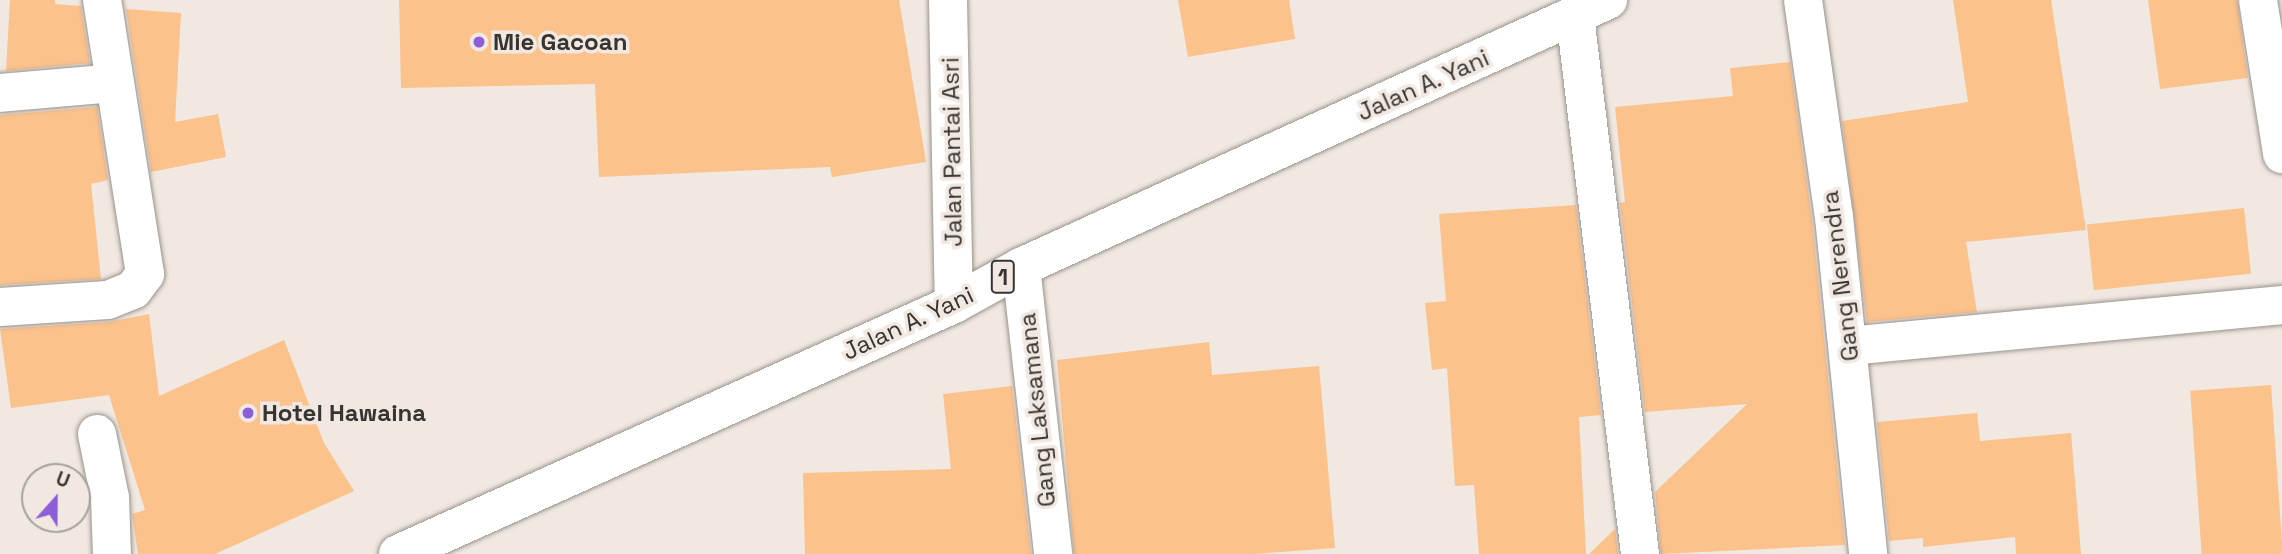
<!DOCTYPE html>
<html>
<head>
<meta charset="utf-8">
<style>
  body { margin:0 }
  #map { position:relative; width:2282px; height:554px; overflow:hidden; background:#f0e8e1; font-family:"Space Grotesk",sans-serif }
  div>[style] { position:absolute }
  .building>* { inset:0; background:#fcc28c; transform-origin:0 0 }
  .roads { filter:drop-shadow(0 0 2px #9a938c) drop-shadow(0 0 2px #9a938c) }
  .minor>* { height:38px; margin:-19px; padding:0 19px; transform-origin:19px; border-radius:19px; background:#fff }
  .highway>* { height:38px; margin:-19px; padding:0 19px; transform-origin:19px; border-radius:19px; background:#fff }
  .dots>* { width:19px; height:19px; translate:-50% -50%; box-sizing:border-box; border:4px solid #f0e8e1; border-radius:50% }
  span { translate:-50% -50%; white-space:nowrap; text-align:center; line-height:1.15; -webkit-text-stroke:7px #f0e8e1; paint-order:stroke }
  .shield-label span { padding:2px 5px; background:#f0e8e1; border:2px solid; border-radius:5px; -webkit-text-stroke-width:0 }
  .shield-label { font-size:23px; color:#373431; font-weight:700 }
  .poi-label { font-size:24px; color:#373431; font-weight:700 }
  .left { translate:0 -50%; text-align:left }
  .street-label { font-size:24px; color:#373431 }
  .north { position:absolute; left:21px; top:463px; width:70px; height:70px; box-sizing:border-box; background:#f0e8e1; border:2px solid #a6a09b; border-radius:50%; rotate:21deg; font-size:19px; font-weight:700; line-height:28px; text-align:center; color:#373431 }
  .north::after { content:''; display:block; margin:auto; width:24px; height:32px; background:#8d5ed8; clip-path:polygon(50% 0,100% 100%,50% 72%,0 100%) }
</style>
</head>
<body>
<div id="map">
  <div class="building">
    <div style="clip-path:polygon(10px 0,55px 0,55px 4px,81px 6px,90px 63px,6px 71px)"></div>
    <div style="clip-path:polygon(399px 0,899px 0,926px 162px,832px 177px,830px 167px,599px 177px,595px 84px,401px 88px)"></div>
    <div style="clip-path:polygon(1178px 0,1289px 0,1295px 39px,1188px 57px)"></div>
    <div style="clip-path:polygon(1953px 0,2051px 0,2086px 230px,1966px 242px,1977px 312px,1867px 322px,1842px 121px,1968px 102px)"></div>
    <div style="clip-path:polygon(2148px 0,2237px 0,2248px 78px,2160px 89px)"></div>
    <div style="clip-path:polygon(126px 9px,181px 13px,175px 122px,218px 114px,226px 157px,151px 172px)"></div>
    <div style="clip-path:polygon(1790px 62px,1812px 220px,1845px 545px,1661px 554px,1655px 492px,1747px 404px,1645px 412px,1620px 203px,1625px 202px,1615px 107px,1733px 96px,1730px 68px)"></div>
    <div style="clip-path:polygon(97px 107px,108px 180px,91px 184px,101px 279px,0 285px,0 115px)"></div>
    <div style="clip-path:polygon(1576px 205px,1601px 415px,1579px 417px,1586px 554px,1479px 554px,1474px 485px,1455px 486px,1447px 368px,1432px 370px,1425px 303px,1446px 301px,1439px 214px)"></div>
    <div style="left:2244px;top:208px;width:66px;height:158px;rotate:84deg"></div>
    <div style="clip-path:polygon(149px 314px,159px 396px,284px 340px,324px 443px,354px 491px,215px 554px,138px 554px,132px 514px,145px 510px,109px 395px,11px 408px,0 329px,109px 322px)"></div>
    <div style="clip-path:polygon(1209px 342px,1212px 375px,1319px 366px,1335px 548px,1254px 554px,1074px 554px,1057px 360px)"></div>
    <div style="left:2271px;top:385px;width:169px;height:81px;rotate:86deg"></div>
    <div style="clip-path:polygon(1012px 386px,1031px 554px,805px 554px,803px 473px,951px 469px,943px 394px)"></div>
    <div style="clip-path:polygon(1977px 413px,1980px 441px,2071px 433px,2081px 554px,2016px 554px,2015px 537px,1923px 547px,1923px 538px,1889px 541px,1877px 422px)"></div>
    <div style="clip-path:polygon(1615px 529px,1618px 554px,1589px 554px)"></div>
  </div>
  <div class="roads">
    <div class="minor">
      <div style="left:948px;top:0;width:304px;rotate:88.9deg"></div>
      <div style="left:1803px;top:0;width:219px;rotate:81.9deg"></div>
      <div style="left:1834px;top:217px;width:339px;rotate:84.2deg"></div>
      <div style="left:2258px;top:0;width:156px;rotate:81.1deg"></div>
      <div style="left:1575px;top:16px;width:542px;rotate:83.11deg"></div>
      <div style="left:0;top:93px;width:115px;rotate:-5deg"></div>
      <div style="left:1021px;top:267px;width:289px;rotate:83.6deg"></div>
      <div style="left:0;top:307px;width:108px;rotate:-3.7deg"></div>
      <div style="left:108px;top:300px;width:27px;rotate:-22deg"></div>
      <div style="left:133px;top:290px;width:20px;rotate:-53deg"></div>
      <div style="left:145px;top:274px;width:277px;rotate:-98.9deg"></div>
      <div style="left:1849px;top:346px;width:435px;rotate:-5.4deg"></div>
      <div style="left:97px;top:434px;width:65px;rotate:78.5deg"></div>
      <div style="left:110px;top:498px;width:56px;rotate:88deg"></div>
    </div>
    <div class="highway">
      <div style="left:398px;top:554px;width:610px;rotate:-24.21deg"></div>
      <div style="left:954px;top:304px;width:77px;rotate:-28.9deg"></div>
      <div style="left:1021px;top:267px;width:645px;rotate:-24.46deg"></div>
    </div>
  </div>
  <div class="dots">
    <div style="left:479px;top:42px;background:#8d5ed8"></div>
    <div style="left:248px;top:413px;background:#8d5ed8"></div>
  </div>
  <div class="shield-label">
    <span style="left:1003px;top:277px">1</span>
  </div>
  <div class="poi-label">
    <span class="left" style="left:493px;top:42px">Mie Gacoan</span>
    <span class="left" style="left:262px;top:413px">Hotel Hawaina</span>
  </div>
  <div class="street-label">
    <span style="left:1423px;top:85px;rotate:-24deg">Jalan A. Yani</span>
    <span style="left:952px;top:152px;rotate:-91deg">Jalan Pantai Asri</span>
    <span style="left:1840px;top:276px;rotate:-97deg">Gang Nerendra</span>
    <span style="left:908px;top:323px;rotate:-25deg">Jalan A. Yani</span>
    <span style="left:1037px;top:410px;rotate:-96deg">Gang Laksamana</span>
  </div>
  <div class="north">U</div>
</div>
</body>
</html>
